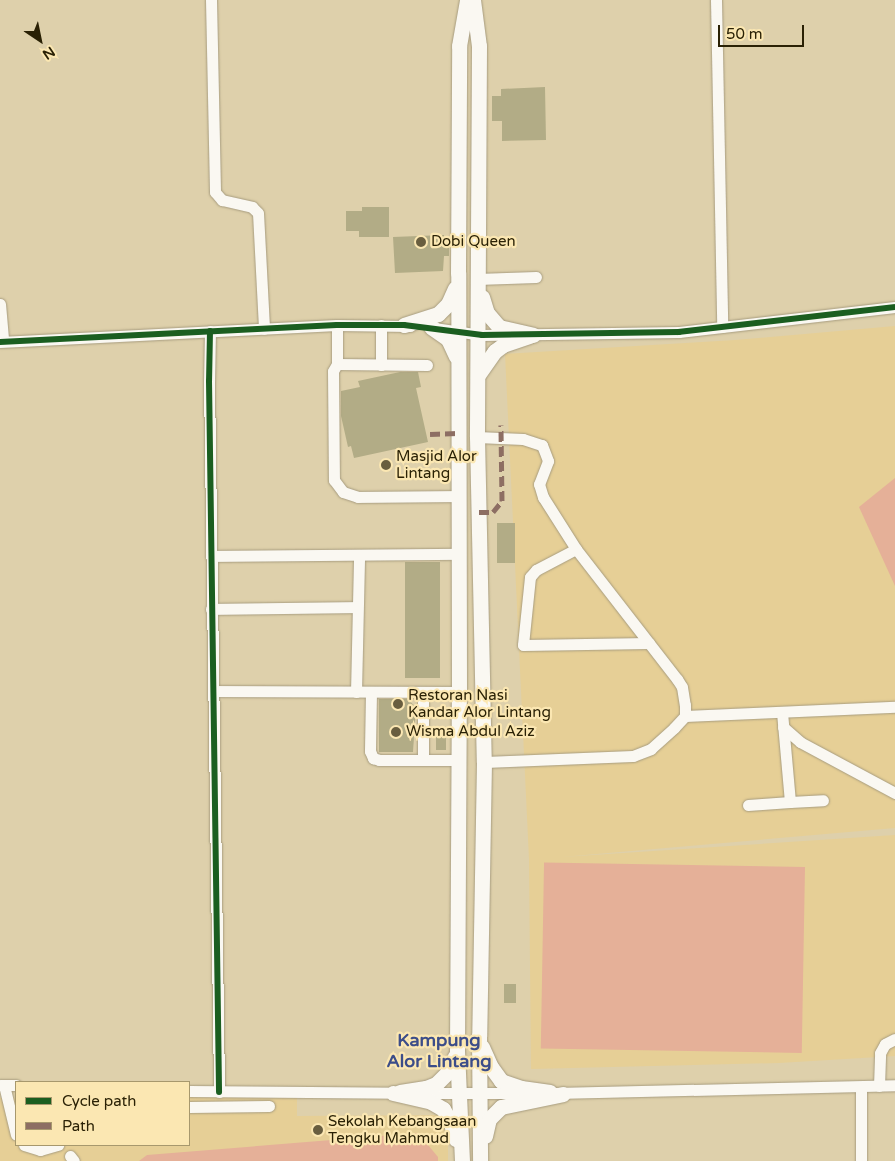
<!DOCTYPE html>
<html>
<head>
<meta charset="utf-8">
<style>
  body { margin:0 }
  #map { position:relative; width:895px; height:1161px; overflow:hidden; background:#ded0ab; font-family:"Varela Round",sans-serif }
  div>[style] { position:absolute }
  .built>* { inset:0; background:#e6cf96 }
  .green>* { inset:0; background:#e5b098; transform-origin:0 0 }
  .building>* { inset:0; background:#b2ac86; transform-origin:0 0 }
  .roads { filter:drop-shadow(0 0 1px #a79c7f) drop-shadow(0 0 1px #a79c7f) }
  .minor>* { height:11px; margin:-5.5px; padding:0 5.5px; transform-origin:5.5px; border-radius:5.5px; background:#faf8f2 }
  .major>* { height:15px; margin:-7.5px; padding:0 7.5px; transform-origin:7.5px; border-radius:7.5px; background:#faf8f2 }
  .quiet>* { height:5px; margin-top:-2.5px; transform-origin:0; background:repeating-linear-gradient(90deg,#8d6e63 0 10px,transparent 0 15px) }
  .cycleway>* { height:6px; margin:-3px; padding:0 3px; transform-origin:3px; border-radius:3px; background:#1b5e20 }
  .dots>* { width:14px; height:14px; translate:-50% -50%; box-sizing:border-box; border:2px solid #fbe7b2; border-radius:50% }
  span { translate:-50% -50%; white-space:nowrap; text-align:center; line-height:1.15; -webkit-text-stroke:4.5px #fbe7b2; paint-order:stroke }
  .poi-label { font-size:15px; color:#2a2105 }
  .left { translate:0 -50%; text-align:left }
  .quarter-label { font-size:18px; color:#3c4d89; font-weight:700 }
  .legend { position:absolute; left:15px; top:1081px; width:175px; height:65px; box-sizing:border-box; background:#fbe7b2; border:1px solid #a7986d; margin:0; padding:6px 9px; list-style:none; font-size:15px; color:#2a2105 }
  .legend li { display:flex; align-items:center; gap:10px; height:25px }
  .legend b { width:25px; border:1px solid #a7986d }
  .north { position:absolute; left:15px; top:15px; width:50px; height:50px; -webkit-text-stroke:4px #fbe7b2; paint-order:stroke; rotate:146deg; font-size:14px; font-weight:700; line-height:20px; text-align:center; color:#2a2105 }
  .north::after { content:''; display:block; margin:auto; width:18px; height:22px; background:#2a2105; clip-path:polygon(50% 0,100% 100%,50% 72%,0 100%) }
  .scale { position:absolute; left:718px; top:25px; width:86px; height:22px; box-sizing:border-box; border:2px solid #2a2105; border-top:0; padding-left:6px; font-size:15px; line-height:18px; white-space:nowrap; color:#2a2105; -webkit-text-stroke:4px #fbe7b2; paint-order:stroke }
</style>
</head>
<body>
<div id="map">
  <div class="built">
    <div style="clip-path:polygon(895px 326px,895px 828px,562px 857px,895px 835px,895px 1056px,779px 1063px,531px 1069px,529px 859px,505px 354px,735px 340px)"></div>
    <div style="clip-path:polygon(297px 1096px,297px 1116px,448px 1115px,448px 1161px,0 1161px,0 1098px,16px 1098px,16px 1145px,189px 1145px,189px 1097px)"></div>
  </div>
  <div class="green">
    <div style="clip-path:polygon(895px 478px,895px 586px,859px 507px)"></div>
    <div style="left:805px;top:867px;width:186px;height:261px;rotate:91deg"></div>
    <div style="clip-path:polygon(418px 1133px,438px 1157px,438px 1161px,139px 1161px,147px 1155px)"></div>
  </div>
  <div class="building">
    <div style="clip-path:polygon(545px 87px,546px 140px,502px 141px,502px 121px,492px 121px,492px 96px,501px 96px,501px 89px)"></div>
    <div style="clip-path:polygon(362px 207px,389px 207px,389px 237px,359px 237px,359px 231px,346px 231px,346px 211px,362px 211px)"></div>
    <div style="clip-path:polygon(444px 235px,444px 246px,449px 246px,449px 256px,444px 256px,443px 271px,395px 273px,393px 237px)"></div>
    <div style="clip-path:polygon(400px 372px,418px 372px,421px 387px,416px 388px,428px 442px,354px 458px,351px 446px,348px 447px,341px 416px,341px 391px,360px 387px,358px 381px)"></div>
    <div style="left:515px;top:523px;width:40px;height:18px;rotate:90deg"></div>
    <div style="left:405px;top:562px;width:35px;height:116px"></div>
    <div style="clip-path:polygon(379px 699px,407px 699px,416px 707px,413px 752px,379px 752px)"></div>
    <div style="left:436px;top:734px;width:10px;height:16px"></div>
    <div style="left:504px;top:984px;width:12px;height:19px"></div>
  </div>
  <div class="roads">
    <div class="minor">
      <div style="left:211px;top:0;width:192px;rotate:88.8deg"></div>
      <div style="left:215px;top:192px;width:11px;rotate:49deg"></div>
      <div style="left:222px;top:200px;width:31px;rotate:13deg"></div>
      <div style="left:252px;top:207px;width:8px;rotate:45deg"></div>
      <div style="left:258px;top:213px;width:116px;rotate:87deg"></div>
      <div style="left:716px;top:0;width:327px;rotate:88.9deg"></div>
      <div style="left:477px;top:279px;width:59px;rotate:-1.9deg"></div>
      <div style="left:0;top:304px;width:37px;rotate:85deg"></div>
      <div style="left:434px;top:328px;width:49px;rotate:8.3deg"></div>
      <div style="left:482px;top:335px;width:197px;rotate:-0.9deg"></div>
      <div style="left:679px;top:332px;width:217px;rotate:-6.6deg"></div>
      <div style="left:210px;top:331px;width:50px;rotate:91.1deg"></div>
      <div style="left:209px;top:381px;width:711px;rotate:89.19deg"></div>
      <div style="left:0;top:342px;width:337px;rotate:-2.9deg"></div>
      <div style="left:337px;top:325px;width:73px;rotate:0.8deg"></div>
      <div style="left:337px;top:364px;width:39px;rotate:-90deg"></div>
      <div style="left:381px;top:365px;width:40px;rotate:-90deg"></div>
      <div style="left:427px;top:365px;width:90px;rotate:-179.4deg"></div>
      <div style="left:337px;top:364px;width:8px;rotate:120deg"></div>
      <div style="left:333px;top:371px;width:109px;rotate:89.5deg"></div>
      <div style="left:334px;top:480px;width:15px;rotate:53deg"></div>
      <div style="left:343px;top:492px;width:16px;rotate:18deg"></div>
      <div style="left:358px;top:497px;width:100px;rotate:-0.6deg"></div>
      <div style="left:477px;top:437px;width:46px;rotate:2.5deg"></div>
      <div style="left:523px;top:439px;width:20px;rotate:18deg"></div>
      <div style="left:542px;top:445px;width:17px;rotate:69deg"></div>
      <div style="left:548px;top:461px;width:25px;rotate:111deg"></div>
      <div style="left:539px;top:484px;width:14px;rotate:73deg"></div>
      <div style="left:543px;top:497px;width:62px;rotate:57.6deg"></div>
      <div style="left:576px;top:549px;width:165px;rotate:52.2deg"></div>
      <div style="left:677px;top:679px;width:9px;rotate:58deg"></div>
      <div style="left:682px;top:687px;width:18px;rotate:81deg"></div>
      <div style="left:685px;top:705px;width:11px;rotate:90deg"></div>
      <div style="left:685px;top:716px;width:16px;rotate:133deg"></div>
      <div style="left:674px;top:728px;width:31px;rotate:138deg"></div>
      <div style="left:651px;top:749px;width:19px;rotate:159deg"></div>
      <div style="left:633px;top:756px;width:149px;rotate:177.7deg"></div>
      <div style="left:576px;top:549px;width:45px;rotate:152.3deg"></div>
      <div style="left:536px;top:570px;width:9px;rotate:131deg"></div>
      <div style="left:530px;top:577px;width:68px;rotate:95.9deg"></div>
      <div style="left:523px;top:645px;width:126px;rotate:-0.9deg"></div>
      <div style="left:211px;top:556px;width:248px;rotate:-0.5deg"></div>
      <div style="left:211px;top:609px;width:146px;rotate:-0.8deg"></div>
      <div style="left:213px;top:691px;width:246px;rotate:0.2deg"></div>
      <div style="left:356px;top:692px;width:137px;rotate:-88.7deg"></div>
      <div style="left:371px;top:692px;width:59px;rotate:91deg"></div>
      <div style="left:370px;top:751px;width:8px;rotate:67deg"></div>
      <div style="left:373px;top:758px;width:6px;rotate:18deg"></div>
      <div style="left:379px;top:760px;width:80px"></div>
      <div style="left:685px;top:716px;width:210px;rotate:-2.5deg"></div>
      <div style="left:783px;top:727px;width:23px;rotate:41deg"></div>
      <div style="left:800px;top:742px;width:108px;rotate:28.2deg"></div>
      <div style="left:423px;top:760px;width:68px;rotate:-90deg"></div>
      <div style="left:790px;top:802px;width:33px;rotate:-3deg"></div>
      <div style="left:748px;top:805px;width:42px;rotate:-4.1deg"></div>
      <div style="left:790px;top:802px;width:90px;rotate:-95.1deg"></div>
      <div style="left:0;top:1085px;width:16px"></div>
      <div style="left:4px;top:1085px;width:51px;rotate:76.5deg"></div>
      <div style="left:879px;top:1086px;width:33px;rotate:-88deg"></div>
      <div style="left:880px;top:1053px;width:10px;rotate:-61deg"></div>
      <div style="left:885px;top:1044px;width:11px;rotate:-27deg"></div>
      <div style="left:861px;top:1087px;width:74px;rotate:90deg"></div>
      <div style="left:189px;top:1091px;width:210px;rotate:0.5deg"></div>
      <div style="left:418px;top:1093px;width:109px"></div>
      <div style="left:555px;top:1093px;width:340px;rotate:-1.3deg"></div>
      <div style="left:189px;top:1107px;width:80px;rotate:-0.7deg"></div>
      <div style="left:24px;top:1145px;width:17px;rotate:17deg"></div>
      <div style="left:40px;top:1150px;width:19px;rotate:-16deg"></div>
      <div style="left:70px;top:1156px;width:6px;rotate:51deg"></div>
    </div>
    <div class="major">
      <div style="left:473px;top:0;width:46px;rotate:82.6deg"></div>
      <div style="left:479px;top:46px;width:391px;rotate:90.3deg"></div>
      <div style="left:477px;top:437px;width:325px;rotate:88.8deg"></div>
      <div style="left:484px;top:762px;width:274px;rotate:91deg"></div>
      <div style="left:479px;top:1036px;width:125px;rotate:89.5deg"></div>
      <div style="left:482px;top:297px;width:17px;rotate:73deg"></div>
      <div style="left:487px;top:313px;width:18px;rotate:49deg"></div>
      <div style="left:499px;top:327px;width:35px;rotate:13deg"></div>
      <div style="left:404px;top:325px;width:36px;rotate:-18deg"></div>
      <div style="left:438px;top:314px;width:14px;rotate:-45deg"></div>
      <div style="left:448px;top:304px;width:17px;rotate:-66deg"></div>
      <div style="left:431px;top:327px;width:21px;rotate:35deg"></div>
      <div style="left:448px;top:339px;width:19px;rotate:65deg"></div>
      <div style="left:478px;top:375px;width:29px;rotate:-55deg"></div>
      <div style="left:495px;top:351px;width:10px;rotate:-37deg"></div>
      <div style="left:503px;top:345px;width:28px;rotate:-19deg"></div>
      <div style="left:482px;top:1047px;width:22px;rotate:66deg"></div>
      <div style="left:491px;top:1067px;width:17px;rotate:54deg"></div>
      <div style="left:501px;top:1081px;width:21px;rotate:19deg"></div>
      <div style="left:521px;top:1088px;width:29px;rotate:8deg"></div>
      <div style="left:400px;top:1092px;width:26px;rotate:-9deg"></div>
      <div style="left:426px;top:1088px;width:11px;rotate:-22deg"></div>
      <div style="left:436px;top:1084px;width:17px;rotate:-45deg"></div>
      <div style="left:448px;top:1072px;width:17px;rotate:-66deg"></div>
      <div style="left:393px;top:1093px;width:39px;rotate:13deg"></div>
      <div style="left:431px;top:1102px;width:14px;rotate:30deg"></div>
      <div style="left:443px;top:1109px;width:14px;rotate:60deg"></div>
      <div style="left:450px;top:1121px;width:19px;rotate:72deg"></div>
      <div style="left:485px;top:1136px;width:17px;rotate:-77deg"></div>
      <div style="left:489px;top:1119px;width:17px;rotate:-45deg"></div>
      <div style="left:501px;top:1107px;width:63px;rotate:-11.8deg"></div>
      <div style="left:462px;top:1161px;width:110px;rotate:-92.6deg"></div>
      <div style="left:457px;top:1051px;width:359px;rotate:-89.7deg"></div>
      <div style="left:459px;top:692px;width:419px;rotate:-90.1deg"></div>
      <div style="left:458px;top:273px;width:227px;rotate:-89.7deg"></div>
      <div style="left:459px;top:46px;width:47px;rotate:-80.1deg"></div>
    </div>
  </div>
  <div class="quiet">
    <div style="left:430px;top:434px;width:28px;rotate:-2deg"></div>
    <div style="left:479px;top:512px;width:14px"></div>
    <div style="left:493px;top:512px;width:14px;rotate:-51deg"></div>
    <div style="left:502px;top:501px;width:76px;rotate:-90.8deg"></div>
  </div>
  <div class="cycleway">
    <div style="left:210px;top:331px;width:50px;rotate:91.1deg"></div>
    <div style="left:209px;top:381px;width:711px;rotate:89.19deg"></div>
    <div style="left:0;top:342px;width:337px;rotate:-2.9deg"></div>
    <div style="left:337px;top:325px;width:67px"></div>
    <div style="left:404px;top:325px;width:79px;rotate:7.3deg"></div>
    <div style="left:482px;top:335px;width:197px;rotate:-0.9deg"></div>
    <div style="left:679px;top:332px;width:217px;rotate:-6.6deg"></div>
  </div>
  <div class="dots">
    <div style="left:421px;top:242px;background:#695e3f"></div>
    <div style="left:386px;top:465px;background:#695e3f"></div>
    <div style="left:398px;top:704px;background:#695e3f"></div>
    <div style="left:396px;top:732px;background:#695e3f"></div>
    <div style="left:318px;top:1130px;background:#695e3f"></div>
  </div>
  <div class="poi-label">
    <span class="left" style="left:431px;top:242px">Dobi Queen</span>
    <span class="left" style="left:396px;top:465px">Masjid Alor<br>Lintang</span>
    <span class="left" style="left:408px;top:704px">Restoran Nasi<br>Kandar Alor Lintang</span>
    <span class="left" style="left:406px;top:732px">Wisma Abdul Aziz</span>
    <span class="left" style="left:328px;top:1130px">Sekolah Kebangsaan<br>Tengku Mahmud</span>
  </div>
  <div class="quarter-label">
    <span style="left:439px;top:1051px">Kampung<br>Alor Lintang</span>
  </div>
  <ul class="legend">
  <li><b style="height:6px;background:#1b5e20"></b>Cycle path</li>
  <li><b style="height:6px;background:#8d6e63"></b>Path</li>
  </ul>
  <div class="north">N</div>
  <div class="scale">50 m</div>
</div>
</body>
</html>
